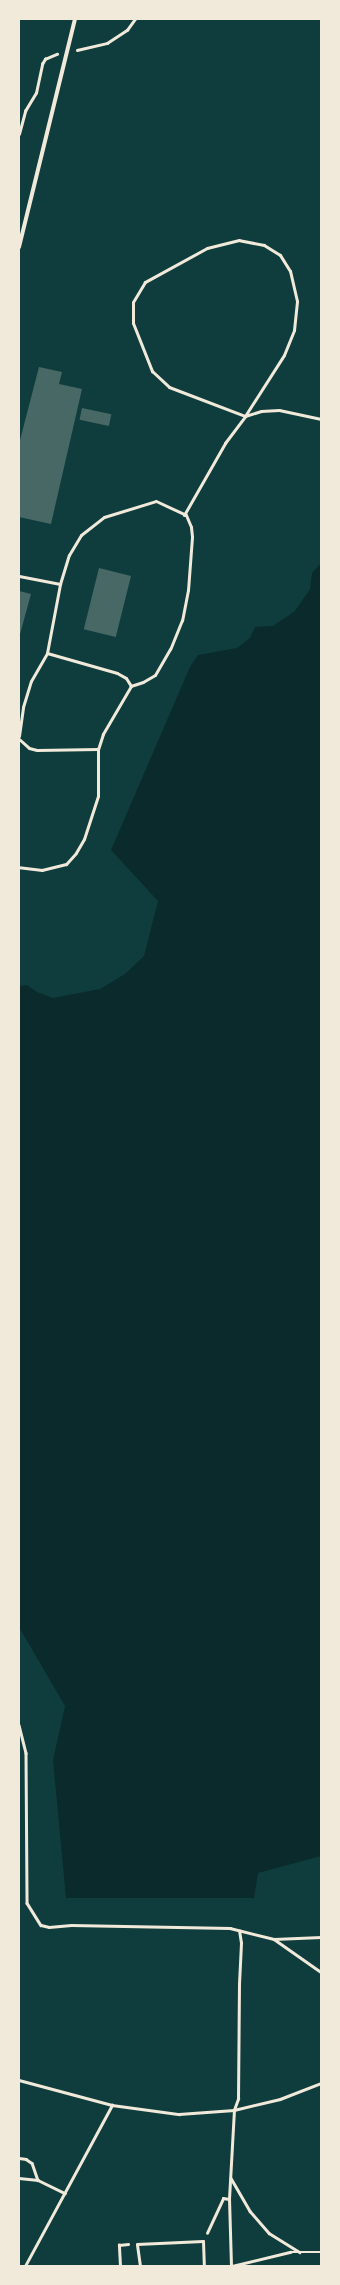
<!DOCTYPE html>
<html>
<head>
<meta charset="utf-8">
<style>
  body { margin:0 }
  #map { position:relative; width:340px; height:2285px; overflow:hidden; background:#0f3d3e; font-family:Ubuntu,sans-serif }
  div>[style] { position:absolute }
  .water>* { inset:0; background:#0a2a2b }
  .building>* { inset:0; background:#486865; transform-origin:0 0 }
  .path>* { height:2.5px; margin:-1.25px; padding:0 1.25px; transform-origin:1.25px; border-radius:1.25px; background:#f1e9da }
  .service>* { height:3px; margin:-1.5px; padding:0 1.5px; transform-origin:1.5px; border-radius:1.5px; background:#f1e9da }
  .minor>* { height:4px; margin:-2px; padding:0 2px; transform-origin:2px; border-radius:2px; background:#f1e9da }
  span { translate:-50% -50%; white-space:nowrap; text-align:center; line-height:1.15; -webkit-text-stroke:3px #f1e9da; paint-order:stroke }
  .frame { position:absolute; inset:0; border:20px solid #f1e9da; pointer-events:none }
</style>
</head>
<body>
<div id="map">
  <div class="water">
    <div style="clip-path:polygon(321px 563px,321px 1856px,258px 1873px,254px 1898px,66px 1898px,53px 1760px,65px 1706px,19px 1627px,19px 986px,27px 985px,37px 992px,53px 998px,100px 989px,125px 974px,144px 956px,158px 901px,111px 850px,190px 667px,198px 655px,237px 648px,250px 638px,255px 627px,273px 626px,295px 611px,310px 589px,312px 573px)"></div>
  </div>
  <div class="building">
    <div style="clip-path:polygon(39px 367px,62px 372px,59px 384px,82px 389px,51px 524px,19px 517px,19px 444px)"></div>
    <div style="left:82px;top:408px;width:30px;height:12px;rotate:12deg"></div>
    <div style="left:99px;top:568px;width:33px;height:63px;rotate:14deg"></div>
    <div style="clip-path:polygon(19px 591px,31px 594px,19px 638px)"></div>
  </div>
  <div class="path">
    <div style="left:77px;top:50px;width:31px;rotate:-13deg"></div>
    <div style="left:107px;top:43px;width:24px;rotate:-33deg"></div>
    <div style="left:127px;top:30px;width:14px;rotate:-54deg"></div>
    <div style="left:19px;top:134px;width:24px;rotate:-75deg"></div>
    <div style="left:25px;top:111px;width:21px;rotate:-59deg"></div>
    <div style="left:36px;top:93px;width:30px;rotate:-78deg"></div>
    <div style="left:42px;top:64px;width:6px;rotate:-59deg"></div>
    <div style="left:45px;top:59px;width:13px;rotate:-23deg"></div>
    <div style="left:19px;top:1725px;width:29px;rotate:76deg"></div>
    <div style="left:26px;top:1753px;width:150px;rotate:89.6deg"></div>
    <div style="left:27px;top:1903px;width:26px;rotate:58deg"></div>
    <div style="left:41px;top:1925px;width:8px;rotate:14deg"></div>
    <div style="left:49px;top:1927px;width:22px;rotate:-5deg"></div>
    <div style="left:71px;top:1925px;width:159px;rotate:1.1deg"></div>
    <div style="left:230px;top:1928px;width:45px;rotate:14deg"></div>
    <div style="left:274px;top:1939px;width:57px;rotate:35.1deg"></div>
    <div style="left:274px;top:1939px;width:47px;rotate:-2.4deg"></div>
    <div style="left:19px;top:2080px;width:96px;rotate:15deg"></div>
    <div style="left:112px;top:2105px;width:68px;rotate:7.7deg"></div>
    <div style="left:179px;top:2114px;width:55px;rotate:-4.2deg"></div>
    <div style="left:234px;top:2110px;width:47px;rotate:-13.4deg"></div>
    <div style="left:280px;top:2099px;width:44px;rotate:-21.3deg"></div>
    <div style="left:19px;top:2158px;width:7px;rotate:8deg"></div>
    <div style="left:26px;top:2159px;width:7px;rotate:34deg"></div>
    <div style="left:32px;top:2163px;width:18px;rotate:71deg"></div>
    <div style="left:19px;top:2178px;width:19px;rotate:6deg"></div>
    <div style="left:38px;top:2180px;width:30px;rotate:26deg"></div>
    <div style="left:231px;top:2178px;width:38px;rotate:60deg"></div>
    <div style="left:250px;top:2211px;width:29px;rotate:49deg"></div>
    <div style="left:269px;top:2233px;width:36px;rotate:32deg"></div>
    <div style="left:207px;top:2233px;width:38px;rotate:-65deg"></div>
    <div style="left:223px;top:2198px;width:6px;rotate:9deg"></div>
    <div style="left:25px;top:2266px;width:183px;rotate:-61.6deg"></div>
    <div style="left:120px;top:2266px;width:21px;rotate:-93deg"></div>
    <div style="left:119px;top:2245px;width:9px;rotate:-6deg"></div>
    <div style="left:231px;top:2266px;width:67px;rotate:-91.7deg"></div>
    <div style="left:229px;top:2199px;width:89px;rotate:-86.8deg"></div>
    <div style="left:234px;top:2110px;width:12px;rotate:-70deg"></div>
    <div style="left:238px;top:2099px;width:115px;rotate:-89.5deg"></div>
    <div style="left:239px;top:1984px;width:41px;rotate:-87.2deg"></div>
    <div style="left:241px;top:1943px;width:12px;rotate:-99deg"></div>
    <div style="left:232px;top:2266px;width:60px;rotate:-13.6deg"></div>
    <div style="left:290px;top:2252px;width:31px"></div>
  </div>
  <div class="service">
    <div style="left:184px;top:515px;width:83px;rotate:-60.3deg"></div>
    <div style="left:225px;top:443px;width:34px;rotate:-53deg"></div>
    <div style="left:245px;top:416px;width:72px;rotate:-57.4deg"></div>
    <div style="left:284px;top:355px;width:27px;rotate:-68deg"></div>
    <div style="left:294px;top:330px;width:29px;rotate:-84deg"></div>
    <div style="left:297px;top:301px;width:31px;rotate:-103deg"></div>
    <div style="left:290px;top:271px;width:19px;rotate:-122deg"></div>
    <div style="left:280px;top:255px;width:19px;rotate:-148deg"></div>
    <div style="left:264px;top:245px;width:25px;rotate:-169deg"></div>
    <div style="left:239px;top:240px;width:33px;rotate:166deg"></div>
    <div style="left:207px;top:248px;width:71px;rotate:151.3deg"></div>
    <div style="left:145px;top:282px;width:23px;rotate:121deg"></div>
    <div style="left:133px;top:302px;width:21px;rotate:90deg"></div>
    <div style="left:133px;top:323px;width:52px;rotate:68.4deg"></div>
    <div style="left:152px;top:371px;width:23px;rotate:43deg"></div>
    <div style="left:169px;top:387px;width:81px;rotate:20.9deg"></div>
    <div style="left:245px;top:416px;width:17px;rotate:-17deg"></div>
    <div style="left:261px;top:411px;width:18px;rotate:-3deg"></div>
    <div style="left:279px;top:410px;width:43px;rotate:12.1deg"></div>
    <div style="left:19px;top:576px;width:42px;rotate:11deg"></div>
    <div style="left:47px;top:653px;width:73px;rotate:15.9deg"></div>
    <div style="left:117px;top:673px;width:10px;rotate:29deg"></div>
    <div style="left:126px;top:678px;width:9px;rotate:58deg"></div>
    <div style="left:19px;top:736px;width:29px;rotate:-82deg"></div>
    <div style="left:23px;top:707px;width:27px;rotate:-73deg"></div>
    <div style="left:31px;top:681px;width:32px;rotate:-60deg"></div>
    <div style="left:47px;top:653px;width:70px;rotate:-79.3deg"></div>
    <div style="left:60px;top:584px;width:30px;rotate:-73deg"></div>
    <div style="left:69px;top:555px;width:23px;rotate:-59deg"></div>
    <div style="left:81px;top:535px;width:29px;rotate:-38deg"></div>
    <div style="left:104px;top:517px;width:54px;rotate:-17.1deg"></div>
    <div style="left:156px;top:501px;width:33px;rotate:25deg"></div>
    <div style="left:186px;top:515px;width:13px;rotate:67deg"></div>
    <div style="left:191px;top:527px;width:10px;rotate:84deg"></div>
    <div style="left:192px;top:537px;width:53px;rotate:94.3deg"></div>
    <div style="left:188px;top:590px;width:31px;rotate:101deg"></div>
    <div style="left:182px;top:620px;width:31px;rotate:112deg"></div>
    <div style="left:170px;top:649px;width:30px;rotate:120deg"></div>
    <div style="left:155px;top:675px;width:14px;rotate:150deg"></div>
    <div style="left:143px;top:682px;width:13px;rotate:162deg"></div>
    <div style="left:131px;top:686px;width:56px;rotate:120.3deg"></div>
    <div style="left:103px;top:734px;width:16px;rotate:108deg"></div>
    <div style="left:98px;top:749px;width:47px;rotate:90deg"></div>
    <div style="left:98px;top:796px;width:45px;rotate:108deg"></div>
    <div style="left:84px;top:839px;width:16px;rotate:120deg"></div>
    <div style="left:76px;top:853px;width:15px;rotate:132deg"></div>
    <div style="left:66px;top:864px;width:25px;rotate:166deg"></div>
    <div style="left:42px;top:870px;width:23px;rotate:-173deg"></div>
    <div style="left:19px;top:739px;width:13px;rotate:42deg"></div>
    <div style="left:29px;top:748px;width:8px;rotate:14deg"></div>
    <div style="left:37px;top:750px;width:61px;rotate:-0.9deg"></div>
    <div style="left:140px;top:2266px;width:22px;rotate:-98deg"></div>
    <div style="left:137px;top:2244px;width:66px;rotate:-2.6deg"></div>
    <div style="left:203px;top:2241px;width:25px;rotate:88deg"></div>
  </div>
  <div class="minor">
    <div style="left:19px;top:247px;width:235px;rotate:-76.2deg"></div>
  </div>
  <div class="frame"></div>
</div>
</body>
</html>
